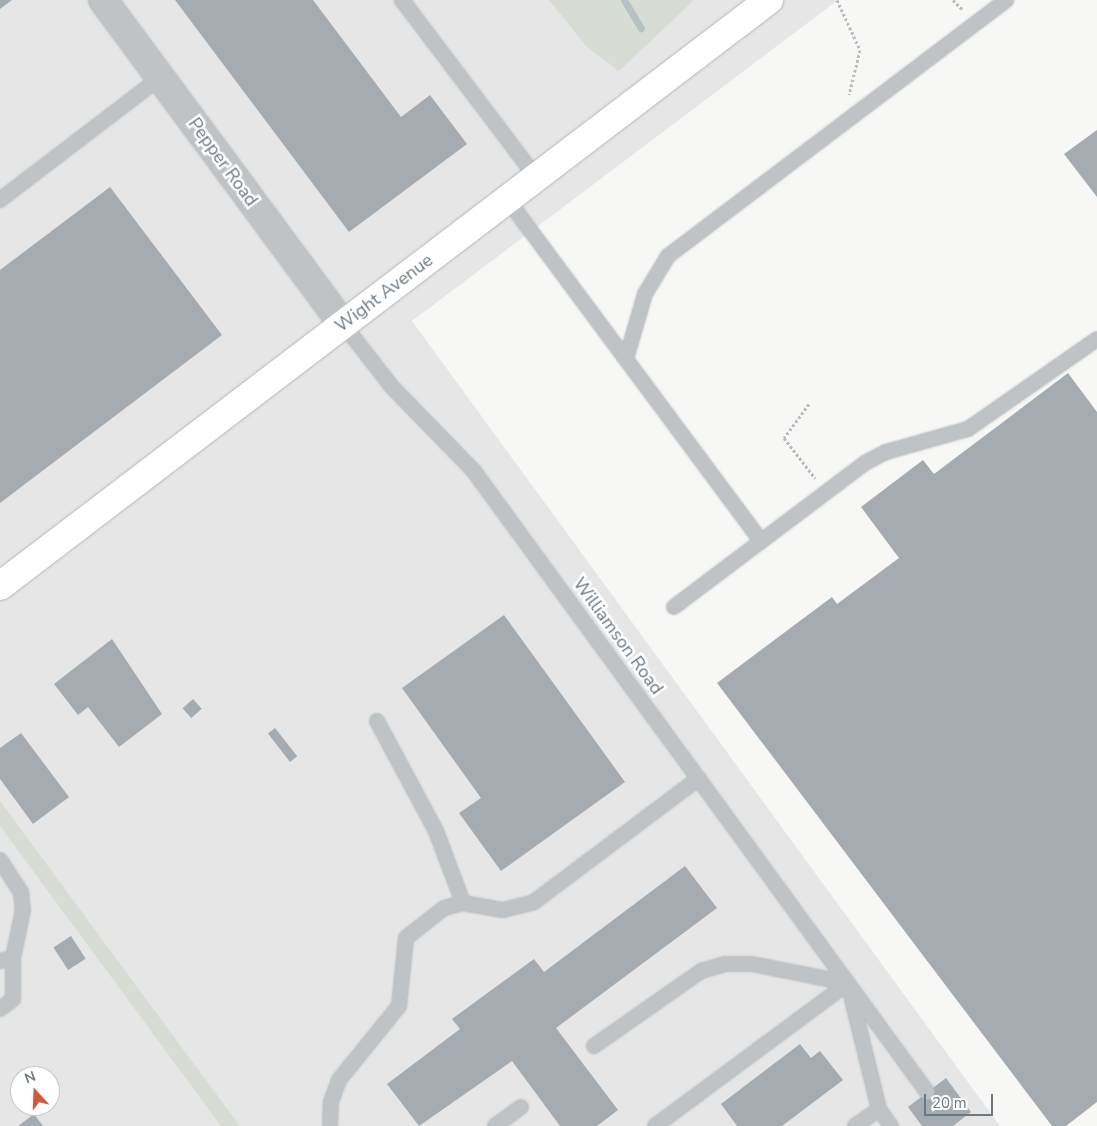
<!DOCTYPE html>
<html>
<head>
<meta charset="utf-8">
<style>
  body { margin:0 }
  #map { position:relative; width:1097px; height:1126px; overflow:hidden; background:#f7f7f5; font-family:"Nunito Sans",sans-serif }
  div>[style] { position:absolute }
  .built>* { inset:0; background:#e5e6e5 }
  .green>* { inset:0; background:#d7dcd5 }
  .stream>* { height:7px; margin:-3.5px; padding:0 3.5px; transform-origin:3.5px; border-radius:3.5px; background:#b6c1c4 }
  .building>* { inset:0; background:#a5acb1; transform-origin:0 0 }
  .path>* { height:3px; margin-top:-1.5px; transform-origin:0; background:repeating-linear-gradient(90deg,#b9bcbe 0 2.5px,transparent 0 5px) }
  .roads { filter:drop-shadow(0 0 1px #b2b7ba) drop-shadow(0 0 1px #b2b7ba) }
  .lane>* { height:14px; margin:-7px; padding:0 7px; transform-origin:7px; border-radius:7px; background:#bfc3c6 }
  .street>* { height:28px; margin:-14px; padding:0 14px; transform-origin:14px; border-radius:14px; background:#bfc3c6 }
  .secondary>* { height:28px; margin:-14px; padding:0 14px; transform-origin:14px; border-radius:14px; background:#fff }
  span { translate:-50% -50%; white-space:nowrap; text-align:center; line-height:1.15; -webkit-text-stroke:5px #fff; paint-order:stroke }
  .street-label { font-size:18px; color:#6a7882 }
  .north { position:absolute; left:10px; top:1066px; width:50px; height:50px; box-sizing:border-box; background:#fff; border:1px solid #c3c9cd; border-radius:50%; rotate:340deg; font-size:14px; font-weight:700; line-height:20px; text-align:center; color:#6a7882 }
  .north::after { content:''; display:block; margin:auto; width:18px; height:22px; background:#cf5b3e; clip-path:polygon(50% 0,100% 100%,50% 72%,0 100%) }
  .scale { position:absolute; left:924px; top:1094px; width:69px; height:22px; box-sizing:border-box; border:2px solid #6a7882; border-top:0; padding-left:6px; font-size:15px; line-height:18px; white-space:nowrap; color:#6a7882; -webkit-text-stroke:4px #fff; paint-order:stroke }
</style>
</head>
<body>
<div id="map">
  <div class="built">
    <div style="clip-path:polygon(evenodd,0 0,838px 0,412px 321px,1000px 1126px,0 1126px,0 0,20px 1076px,50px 1076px,50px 1106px,20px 1106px,20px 1076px)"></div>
  </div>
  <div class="green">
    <div style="clip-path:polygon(549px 0,694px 0,619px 71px,587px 47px)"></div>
    <div style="clip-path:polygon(0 801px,185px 1052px,240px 1126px,221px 1126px,0 826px)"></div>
  </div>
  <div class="stream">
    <div style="left:624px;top:0;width:33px;rotate:59deg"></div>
  </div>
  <div class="building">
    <div style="clip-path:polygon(0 0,12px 0,0 9px)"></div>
    <div style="clip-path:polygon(175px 0,313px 0,401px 117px,430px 95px,467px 144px,349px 232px)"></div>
    <div style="clip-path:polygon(1097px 130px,1097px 197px,1064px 154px)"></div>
    <div style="clip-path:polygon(110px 187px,222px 335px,0 503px,0 270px)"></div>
    <div style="clip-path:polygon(1068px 373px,1097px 412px,1097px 1102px,1066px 1126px,1052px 1126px,717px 683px,832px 597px,837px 604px,899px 558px,861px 507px,923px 460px,934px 474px)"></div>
    <div style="clip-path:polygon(504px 615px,625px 782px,501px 871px,459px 813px,481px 798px,402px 688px)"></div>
    <div style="clip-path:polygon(112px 639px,162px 714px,119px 747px,88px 707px,78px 715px,54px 684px)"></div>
    <div style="left:193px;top:699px;width:13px;height:14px;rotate:48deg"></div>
    <div style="left:275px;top:728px;width:36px;height:9px;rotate:52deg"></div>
    <div style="clip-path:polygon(21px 733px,69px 797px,33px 824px,0 779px,0 748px)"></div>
    <div style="clip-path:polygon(685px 866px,717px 908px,556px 1028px,618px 1110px,597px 1126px,560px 1126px,512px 1061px,419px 1126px,387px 1084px,460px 1029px,452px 1019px,534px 959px,544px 972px)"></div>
    <div style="left:71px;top:936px;width:27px;height:21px;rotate:57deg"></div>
    <div style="clip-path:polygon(800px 1044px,811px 1058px,820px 1051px,843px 1080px,782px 1126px,737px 1126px,721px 1104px)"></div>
    <div style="clip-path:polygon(946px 1078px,971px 1112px,953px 1126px,922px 1126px,908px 1107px)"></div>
    <div style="clip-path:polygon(34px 1114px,43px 1126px,18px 1126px)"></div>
  </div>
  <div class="path">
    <div style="left:837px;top:0;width:55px;rotate:65.3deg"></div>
    <div style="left:860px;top:50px;width:46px;rotate:103.7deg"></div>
    <div style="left:953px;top:0;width:14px;rotate:45deg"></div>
    <div style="left:809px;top:404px;width:42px;rotate:126.3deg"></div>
    <div style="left:784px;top:438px;width:51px;rotate:52.2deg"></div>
  </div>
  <div class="roads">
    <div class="lane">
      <div style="left:402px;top:0;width:222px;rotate:52.9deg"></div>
      <div style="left:507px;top:199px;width:426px;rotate:53.4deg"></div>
      <div style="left:0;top:200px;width:203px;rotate:-37.4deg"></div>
      <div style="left:343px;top:324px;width:80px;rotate:52.1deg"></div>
      <div style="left:392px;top:387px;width:116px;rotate:45.7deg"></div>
      <div style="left:473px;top:470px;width:770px;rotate:53.87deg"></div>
      <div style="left:626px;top:359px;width:68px;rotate:-73.7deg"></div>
      <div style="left:645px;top:294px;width:44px;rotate:-58.8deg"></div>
      <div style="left:668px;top:256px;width:424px;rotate:-37.1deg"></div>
      <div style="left:674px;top:607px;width:239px;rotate:-37deg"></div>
      <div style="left:865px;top:463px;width:24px;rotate:-28deg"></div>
      <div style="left:886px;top:452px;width:85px;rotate:-15.7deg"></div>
      <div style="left:968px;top:429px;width:157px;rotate:-34.9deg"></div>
      <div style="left:377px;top:721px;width:125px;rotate:61.8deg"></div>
      <div style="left:436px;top:831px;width:77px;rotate:69.4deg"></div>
      <div style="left:0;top:860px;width:38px;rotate:57deg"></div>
      <div style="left:21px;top:892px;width:18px;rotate:84deg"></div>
      <div style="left:23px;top:910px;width:49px;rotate:101.8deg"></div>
      <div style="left:13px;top:958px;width:41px;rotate:90deg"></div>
      <div style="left:13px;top:999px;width:16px;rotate:142deg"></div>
      <div style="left:0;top:961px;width:13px;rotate:-13deg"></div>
      <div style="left:850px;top:991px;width:122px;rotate:76.2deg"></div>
      <div style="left:879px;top:1109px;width:21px;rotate:55deg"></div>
      <div style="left:594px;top:1046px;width:131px;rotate:-35deg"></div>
      <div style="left:701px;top:971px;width:25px;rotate:-16deg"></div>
      <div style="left:725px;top:964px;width:27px"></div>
      <div style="left:752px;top:964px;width:98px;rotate:11.2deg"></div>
      <div style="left:330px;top:1126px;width:24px;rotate:-88deg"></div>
      <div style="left:331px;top:1102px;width:23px;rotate:-70deg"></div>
      <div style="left:339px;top:1080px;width:95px;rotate:-51deg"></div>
      <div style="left:399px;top:1006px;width:68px;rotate:-84.1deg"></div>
      <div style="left:406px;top:938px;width:48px;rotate:-38.3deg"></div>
      <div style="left:444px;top:908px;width:20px;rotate:-15deg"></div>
      <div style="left:463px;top:903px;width:41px;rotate:9.9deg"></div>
      <div style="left:503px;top:910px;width:32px;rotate:-14deg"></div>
      <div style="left:534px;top:902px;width:206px;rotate:-36.9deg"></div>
      <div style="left:495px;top:1126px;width:32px;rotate:-36deg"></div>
      <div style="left:655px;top:1126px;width:240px;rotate:-36.5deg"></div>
      <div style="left:855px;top:1126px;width:29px;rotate:-35deg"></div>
    </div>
    <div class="street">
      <div style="left:103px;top:0;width:403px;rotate:53.5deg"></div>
    </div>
    <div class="secondary">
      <div style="left:0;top:586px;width:967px;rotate:-37.31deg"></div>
    </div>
  </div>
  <div class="street-label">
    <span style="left:223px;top:162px;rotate:54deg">Pepper Road</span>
    <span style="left:384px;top:293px;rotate:-37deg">Wight Avenue</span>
    <span style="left:618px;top:636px;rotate:54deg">Williamson Road</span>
  </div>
  <div class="north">N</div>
  <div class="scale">20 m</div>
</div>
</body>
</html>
